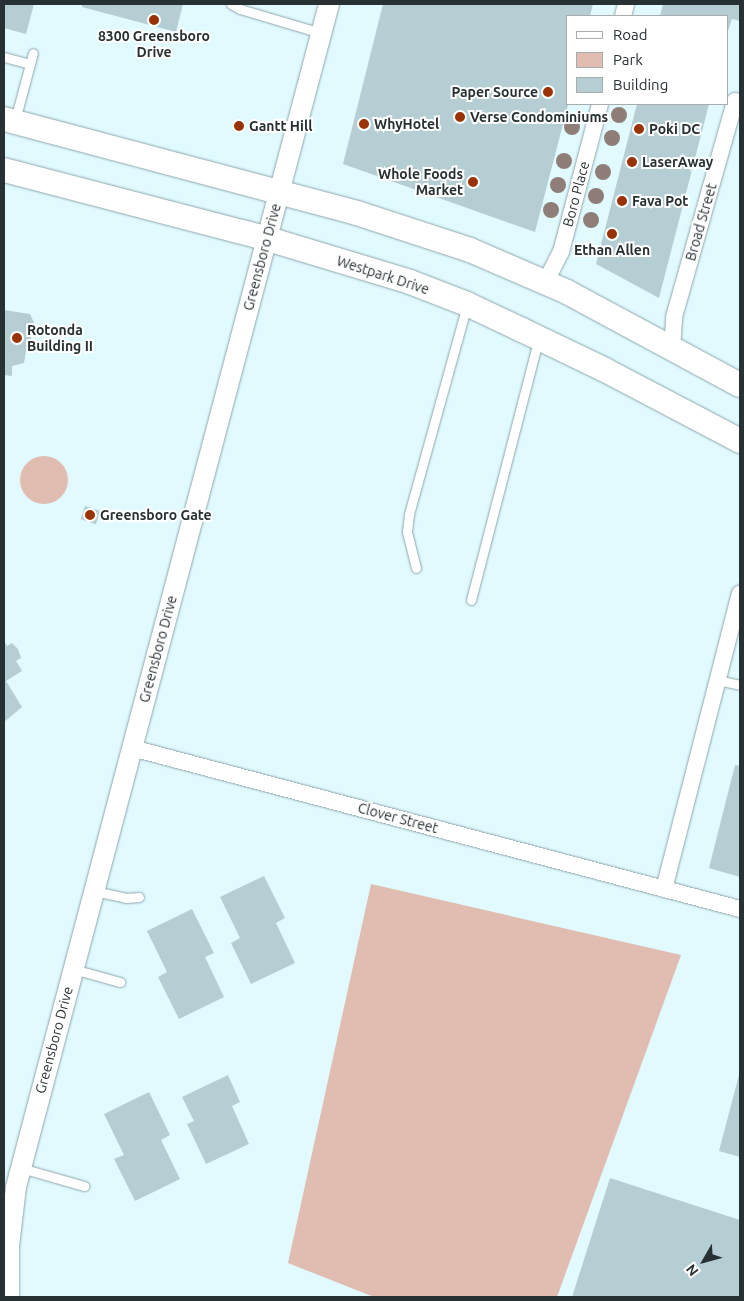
<!DOCTYPE html>
<html>
<head>
<meta charset="utf-8">
<style>
  body { margin:0 }
  #map { position:relative; width:744px; height:1301px; overflow:hidden; background:#e0faff; font-family:Ubuntu,sans-serif }
  div>[style] { position:absolute }
  .green>* { inset:0; background:#e1bdb1 }
  .round { border-radius:50% }
  .building>* { inset:0; background:#b5ced3; transform-origin:0 0 }
  .roads { filter:drop-shadow(0 0 1px #8ea6ab) drop-shadow(0 0 1px #8ea6ab) }
  .service>* { height:9px; margin:-4.5px; padding:0 4.5px; transform-origin:4.5px; border-radius:4.5px; background:#fff }
  .minor>* { height:16px; margin:-8px; padding:0 8px; transform-origin:8px; border-radius:8px; background:#fff }
  .tertiary>* { height:20px; margin:-10px; padding:0 10px; transform-origin:10px; border-radius:10px; background:#fff }
  .secondary>* { height:24px; margin:-12px; padding:0 12px; transform-origin:12px; border-radius:12px; background:#fff }
  .trees>* { width:16px; height:16px; margin:-8px; border-radius:50%; background:#8e7e77 }
  .dots>* { width:14px; height:14px; translate:-50% -50%; box-sizing:border-box; border:2px solid #fff; border-radius:50% }
  span { translate:-50% -50%; white-space:nowrap; text-align:center; line-height:1.15; -webkit-text-stroke:4px #fff; paint-order:stroke }
  .poi-label { font-size:14px; color:#273033; font-weight:700 }
  .right { translate:-100% -50%; text-align:right }
  .left { translate:0 -50%; text-align:left }
  .street-label { font-size:14px; color:#273033 }
  .frame { position:absolute; inset:0; border:5px solid #273033; pointer-events:none }
  .legend { position:absolute; left:566px; top:15px; width:162px; height:90px; box-sizing:border-box; background:#fff; border:1px solid #a9acad; margin:0; padding:6px 9px; list-style:none; font-size:15px; color:#273033 }
  .legend li { display:flex; align-items:center; gap:10px; height:25px }
  .legend b { width:25px; border:1px solid #a9acad }
  .north { position:absolute; left:679px; top:1236px; width:50px; height:50px; -webkit-text-stroke:4px #fff; paint-order:stroke; rotate:232deg; font-size:14px; font-weight:700; line-height:20px; text-align:center; color:#273033 }
  .north::after { content:''; display:block; margin:auto; width:18px; height:22px; background:#273033; clip-path:polygon(50% 0,100% 100%,50% 72%,0 100%) }
</style>
</head>
<body>
<div id="map">
  <div class="green">
    <div class="round" style="left:20px;top:456px;width:48px;height:48px"></div>
    <div style="clip-path:polygon(371px 884px,681px 955px,557px 1297px,374px 1297px,288px 1263px)"></div>
  </div>
  <div class="building">
    <div style="clip-path:polygon(4px 4px,34px 4px,26px 34px,4px 28px)"></div>
    <div style="clip-path:polygon(82px 4px,183px 4px,176px 32px,82px 7px)"></div>
    <div style="clip-path:polygon(383px 4px,593px 4px,590px 16px,568px 16px,568px 105px,535px 232px,343px 164px)"></div>
    <div style="clip-path:polygon(663px 4px,740px 4px,740px 21px,732px 19px,728px 31px,728px 16px,660px 16px)"></div>
    <div style="clip-path:polygon(637px 104px,709px 104px,659px 298px,596px 264px)"></div>
    <div style="clip-path:polygon(4px 310px,30px 314px,35px 325px,28px 327px,34px 349px,26px 351px,24px 363px,12px 366px,12px 376px,4px 375px)"></div>
    <div style="left:85px;top:506px;width:16px;height:14px;rotate:18deg"></div>
    <div style="clip-path:polygon(4px 641px,7px 646px,12px 643px,18px 649px,21px 658px,16px 661px,22px 671px,6px 681px,22px 707px,4px 722px)"></div>
    <div style="clip-path:polygon(735px 765px,740px 766px,740px 877px,709px 868px)"></div>
    <div style="clip-path:polygon(264px 876px,285px 918px,276px 923px,295px 963px,251px 984px,231px 943px,240px 938px,220px 897px)"></div>
    <div style="clip-path:polygon(192px 909px,214px 953px,205px 957px,224px 997px,179px 1019px,158px 977px,167px 972px,147px 931px)"></div>
    <div style="clip-path:polygon(740px 1071px,740px 1157px,719px 1151px)"></div>
    <div style="clip-path:polygon(228px 1075px,240px 1102px,232px 1106px,249px 1144px,206px 1164px,187px 1124px,194px 1121px,182px 1097px)"></div>
    <div style="clip-path:polygon(149px 1092px,170px 1135px,161px 1140px,180px 1179px,135px 1201px,114px 1159px,124px 1155px,104px 1114px)"></div>
    <div style="clip-path:polygon(610px 1178px,740px 1220px,740px 1297px,572px 1297px)"></div>
  </div>
  <div class="roads">
    <div class="service">
      <div style="left:231px;top:4px;width:10px;rotate:29deg"></div>
      <div style="left:240px;top:9px;width:84px;rotate:16.5deg"></div>
      <div style="left:4px;top:57px;width:27px;rotate:15deg"></div>
      <div style="left:15px;top:120px;width:69px;rotate:-75deg"></div>
      <div style="left:416px;top:568px;width:38px;rotate:-104deg"></div>
      <div style="left:407px;top:531px;width:17px;rotate:-83deg"></div>
      <div style="left:409px;top:514px;width:217px;rotate:-74.5deg"></div>
      <div style="left:471px;top:600px;width:271px;rotate:-75.5deg"></div>
      <div style="left:717px;top:680px;width:24px;rotate:12deg"></div>
      <div style="left:94px;top:891px;width:33px;rotate:12deg"></div>
      <div style="left:126px;top:898px;width:13px;rotate:-4deg"></div>
      <div style="left:73px;top:969px;width:49px;rotate:15.5deg"></div>
      <div style="left:21px;top:1168px;width:66px;rotate:15.9deg"></div>
    </div>
    <div class="minor">
      <div style="left:623px;top:16px;width:12px;rotate:-76deg"></div>
      <div style="left:545px;top:283px;width:35px;rotate:-63deg"></div>
      <div style="left:561px;top:252px;width:153px;rotate:-75.2deg"></div>
      <div style="left:672px;top:349px;width:32px;rotate:-86deg"></div>
      <div style="left:674px;top:317px;width:224px;rotate:-74.2deg"></div>
      <div style="left:735px;top:101px;width:5px;rotate:11deg"></div>
      <div style="left:132px;top:748px;width:629px;rotate:14.83deg"></div>
      <div style="left:664px;top:889px;width:305px;rotate:-75.6deg"></div>
    </div>
    <div class="tertiary">
      <div style="left:9px;top:1297px;width:51px;rotate:-90deg"></div>
      <div style="left:9px;top:1246px;width:59px;rotate:-83.2deg"></div>
      <div style="left:16px;top:1187px;width:1224px;rotate:-75.18deg"></div>
    </div>
    <div class="secondary">
      <div style="left:4px;top:119px;width:365px;rotate:14.9deg"></div>
      <div style="left:357px;top:213px;width:119px;rotate:18.1deg"></div>
      <div style="left:470px;top:250px;width:106px;rotate:23.4deg"></div>
      <div style="left:567px;top:292px;width:196px;rotate:28.3deg"></div>
      <div style="left:4px;top:170px;width:273px;rotate:14.6deg"></div>
      <div style="left:268px;top:239px;width:148px;rotate:16.8deg"></div>
      <div style="left:410px;top:282px;width:61px;rotate:21.1deg"></div>
      <div style="left:467px;top:304px;width:61px;rotate:25.3deg"></div>
      <div style="left:522px;top:330px;width:92px;rotate:25.7deg"></div>
      <div style="left:605px;top:370px;width:153px;rotate:27.7deg"></div>
    </div>
  </div>
  <div class="trees">
    <div style="left:619px;top:115px"></div>
    <div style="left:572px;top:127px"></div>
    <div style="left:612px;top:138px"></div>
    <div style="left:564px;top:161px"></div>
    <div style="left:603px;top:172px"></div>
    <div style="left:558px;top:185px"></div>
    <div style="left:596px;top:196px"></div>
    <div style="left:551px;top:210px"></div>
    <div style="left:591px;top:220px"></div>
  </div>
  <div class="dots">
    <div style="left:154px;top:20px;background:#993305"></div>
    <div style="left:548px;top:92px;background:#993305"></div>
    <div style="left:460px;top:117px;background:#993305"></div>
    <div style="left:364px;top:124px;background:#993305"></div>
    <div style="left:239px;top:126px;background:#993305"></div>
    <div style="left:639px;top:129px;background:#993305"></div>
    <div style="left:632px;top:162px;background:#993305"></div>
    <div style="left:473px;top:182px;background:#993305"></div>
    <div style="left:622px;top:201px;background:#993305"></div>
    <div style="left:612px;top:234px;background:#993305"></div>
    <div style="left:17px;top:338px;background:#993305"></div>
    <div style="left:90px;top:515px;background:#993305"></div>
  </div>
  <div class="poi-label">
    <span style="left:154px;top:44px">8300 Greensboro<br>Drive</span>
    <span class="right" style="left:538px;top:92px">Paper Source</span>
    <span class="left" style="left:470px;top:117px">Verse Condominiums</span>
    <span class="left" style="left:374px;top:124px">WhyHotel</span>
    <span class="left" style="left:249px;top:126px">Gantt Hill</span>
    <span class="left" style="left:649px;top:129px">Poki DC</span>
    <span class="left" style="left:642px;top:162px">LaserAway</span>
    <span class="right" style="left:463px;top:182px">Whole Foods<br>Market</span>
    <span class="left" style="left:632px;top:201px">Fava Pot</span>
    <span style="left:612px;top:250px">Ethan Allen</span>
    <span class="left" style="left:27px;top:338px">Rotonda<br>Building II</span>
    <span class="left" style="left:100px;top:515px">Greensboro Gate</span>
  </div>
  <div class="street-label">
    <span style="left:576px;top:194px;rotate:-75deg">Boro Place</span>
    <span style="left:701px;top:222px;rotate:-74deg">Broad Street</span>
    <span style="left:262px;top:257px;rotate:-75deg">Greensboro Drive</span>
    <span style="left:383px;top:275px;rotate:18deg">Westpark Drive</span>
    <span style="left:158px;top:649px;rotate:-75deg">Greensboro Drive</span>
    <span style="left:398px;top:818px;rotate:15deg">Clover Street</span>
    <span style="left:54px;top:1040px;rotate:-75deg">Greensboro Drive</span>
  </div>
  <div class="frame"></div>
  <ul class="legend">
  <li><b style="height:6px;background:#fff"></b>Road</li>
  <li><b style="height:14px;background:#e1bdb1"></b>Park</li>
  <li><b style="height:14px;background:#b5ced3"></b>Building</li>
  </ul>
  <div class="north">N</div>
</div>
</body>
</html>
